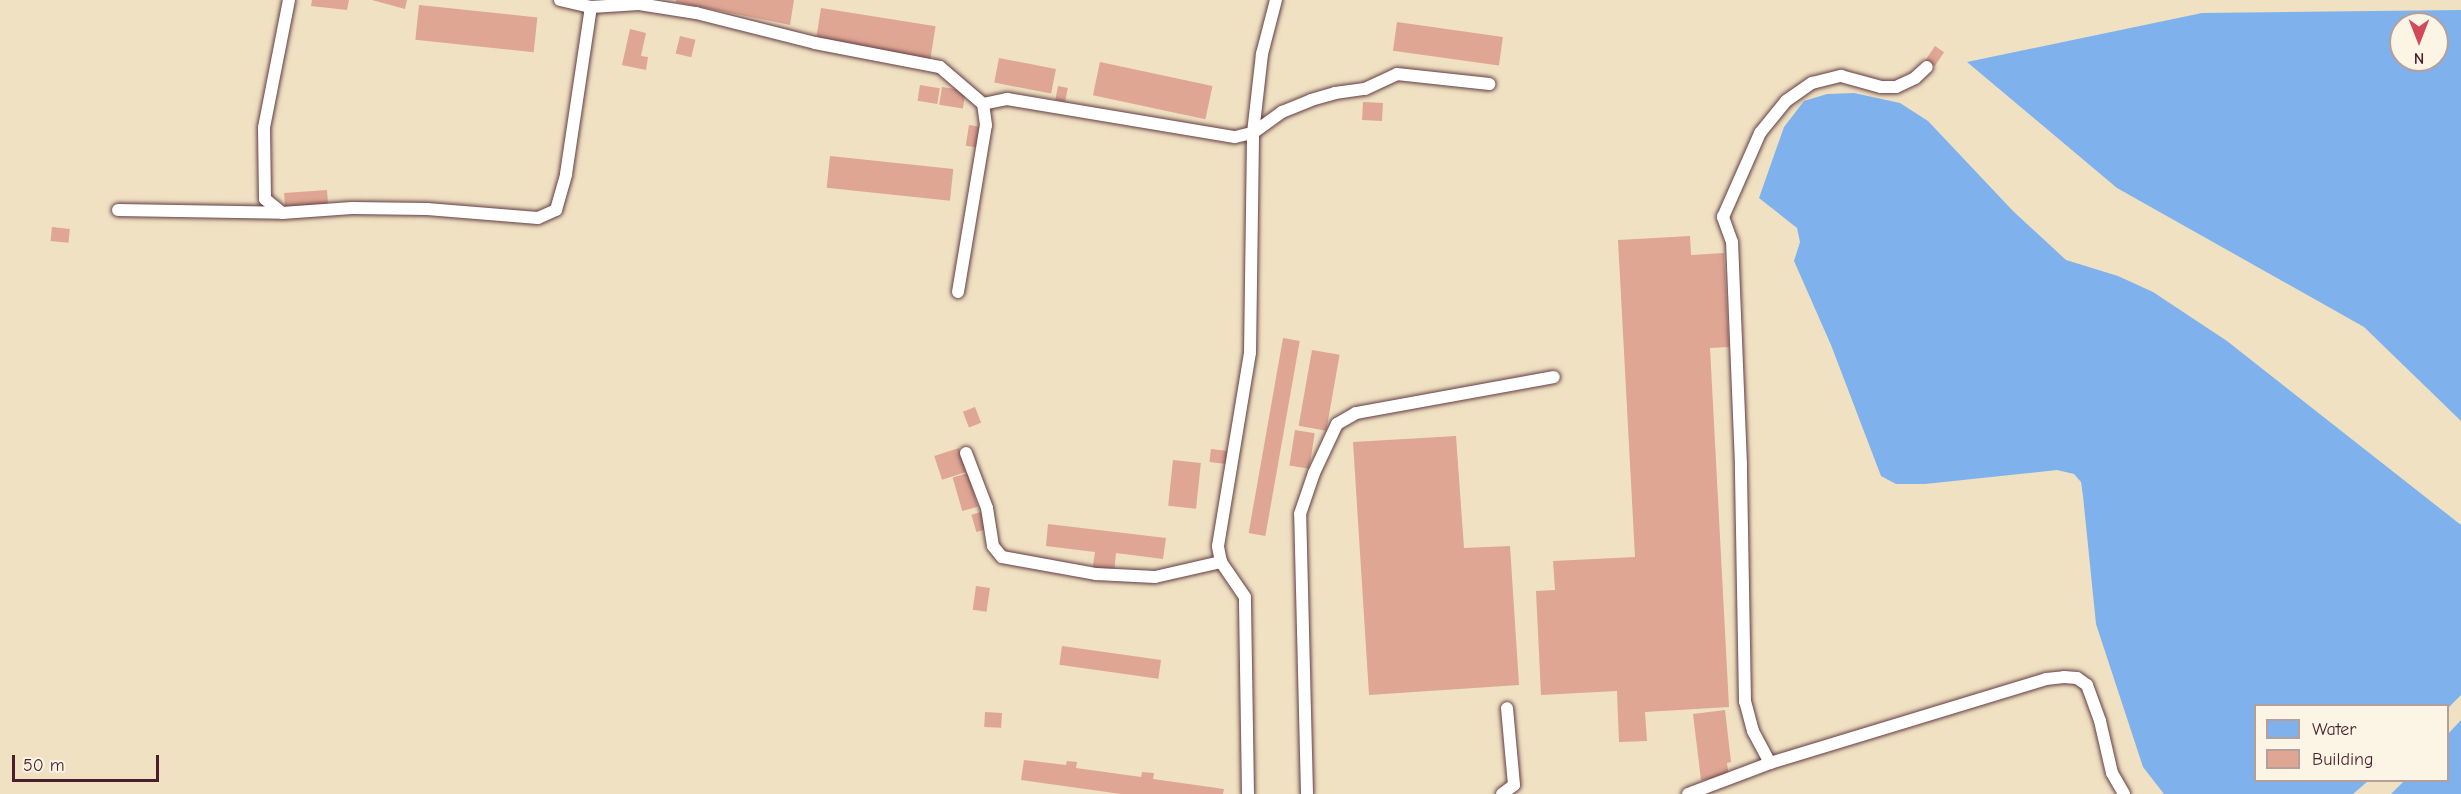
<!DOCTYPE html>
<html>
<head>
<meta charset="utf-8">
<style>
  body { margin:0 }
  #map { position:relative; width:2461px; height:794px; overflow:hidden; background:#f0e1c2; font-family:"Comic Neue",sans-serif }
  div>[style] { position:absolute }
  .water>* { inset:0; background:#7fb2ec }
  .building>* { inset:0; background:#dea693; transform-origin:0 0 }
  .roads { filter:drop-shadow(0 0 2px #633c42) drop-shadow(0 0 2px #633c42) }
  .service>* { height:12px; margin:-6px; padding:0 6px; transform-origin:6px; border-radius:6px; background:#fff }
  span { translate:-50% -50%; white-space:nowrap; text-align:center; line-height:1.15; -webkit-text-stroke:4.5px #fcf5e5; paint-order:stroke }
  .legend { position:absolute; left:2254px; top:704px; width:195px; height:78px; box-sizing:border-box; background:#fcf5e5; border:2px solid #b59f9b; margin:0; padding:8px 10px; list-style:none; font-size:18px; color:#4a1f2b }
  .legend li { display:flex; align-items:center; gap:12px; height:30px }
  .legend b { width:30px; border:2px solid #b59f9b }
  .north { position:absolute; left:2389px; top:12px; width:60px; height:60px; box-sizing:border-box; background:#fcf5e5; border:2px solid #b59f9b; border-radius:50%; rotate:180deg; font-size:16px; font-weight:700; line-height:24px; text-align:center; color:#4a1f2b }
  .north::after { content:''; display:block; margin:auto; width:21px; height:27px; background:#d1495b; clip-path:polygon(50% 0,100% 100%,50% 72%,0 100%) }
  .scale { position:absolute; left:12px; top:755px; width:147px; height:27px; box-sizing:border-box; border:3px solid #4a1f2b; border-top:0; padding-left:8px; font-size:18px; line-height:21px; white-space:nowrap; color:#4a1f2b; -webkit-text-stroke:4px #fcf5e5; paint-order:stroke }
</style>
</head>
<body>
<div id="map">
  <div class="water">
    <div style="clip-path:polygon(evenodd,2461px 10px,2461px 421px,2364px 327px,2117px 188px,1967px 62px,2202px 13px,2461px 10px,2401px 24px,2437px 24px,2437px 60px,2401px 60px,2401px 24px)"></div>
    <div style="clip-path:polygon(1854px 93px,1900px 103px,1928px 121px,2013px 211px,2066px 260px,2118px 276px,2153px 292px,2227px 341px,2461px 525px,2461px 695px,2448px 708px,2256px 706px,2256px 780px,2368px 781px,2353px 794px,2164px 794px,2143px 767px,2096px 624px,2083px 496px,2081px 482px,2074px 474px,2057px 470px,1925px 484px,1896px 484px,1881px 476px,1831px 345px,1794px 261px,1800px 242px,1797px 228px,1759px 198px,1784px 127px,1804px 101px,1827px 94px)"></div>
    <div style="clip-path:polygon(2461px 720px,2461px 794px,2391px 794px,2404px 781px,2448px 780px,2448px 734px)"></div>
  </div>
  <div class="building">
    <div style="clip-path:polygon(312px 0,349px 0,347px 10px,311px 6px)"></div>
    <div style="clip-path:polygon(372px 0,407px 0,405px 9px)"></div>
    <div style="clip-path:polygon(676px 0,794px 0,790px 25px,676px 2px)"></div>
    <div style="left:419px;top:5px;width:119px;height:35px;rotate:6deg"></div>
    <div style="left:821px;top:8px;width:116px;height:34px;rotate:9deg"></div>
    <div style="left:1397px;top:22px;width:107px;height:29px;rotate:8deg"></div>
    <div style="clip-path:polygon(630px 29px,646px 33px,641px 56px,648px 57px,646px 70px,622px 65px)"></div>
    <div style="left:680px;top:36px;width:16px;height:18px;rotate:14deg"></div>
    <div style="left:1935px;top:46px;width:11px;height:17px;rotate:34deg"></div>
    <div style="left:999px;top:58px;width:58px;height:25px;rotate:11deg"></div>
    <div style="left:1100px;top:62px;width:115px;height:34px;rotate:12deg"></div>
    <div style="left:920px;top:85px;width:20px;height:16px;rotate:9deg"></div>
    <div style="left:1058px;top:86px;width:10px;height:14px;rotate:11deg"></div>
    <div style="left:942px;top:87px;width:24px;height:18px;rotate:9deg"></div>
    <div style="left:1363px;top:102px;width:20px;height:18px;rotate:3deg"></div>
    <div style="left:969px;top:125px;width:12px;height:21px;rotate:9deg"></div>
    <div style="left:830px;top:156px;width:124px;height:32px;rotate:6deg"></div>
    <div style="left:327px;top:190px;width:14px;height:43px;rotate:86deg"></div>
    <div style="left:52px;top:227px;width:18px;height:14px;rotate:6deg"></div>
    <div style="clip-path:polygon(1690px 236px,1691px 255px,1724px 253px,1729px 347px,1710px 348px,1729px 707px,1645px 712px,1647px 741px,1619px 742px,1617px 691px,1541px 695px,1536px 591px,1555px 590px,1553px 561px,1635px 557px,1618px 240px)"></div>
    <div style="left:1283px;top:338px;width:17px;height:198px;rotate:10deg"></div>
    <div style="left:1312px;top:350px;width:28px;height:77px;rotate:10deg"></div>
    <div style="left:975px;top:407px;width:17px;height:13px;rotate:69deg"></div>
    <div style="left:1295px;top:430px;width:20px;height:36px;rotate:9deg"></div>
    <div style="clip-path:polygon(1456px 436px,1464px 548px,1510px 546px,1519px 685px,1369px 695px,1353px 442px)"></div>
    <div style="left:959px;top:448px;width:25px;height:26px;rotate:72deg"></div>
    <div style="left:1211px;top:449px;width:17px;height:13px;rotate:7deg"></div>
    <div style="left:1173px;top:460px;width:28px;height:46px;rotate:6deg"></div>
    <div style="left:968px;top:473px;width:35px;height:16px;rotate:74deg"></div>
    <div style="left:981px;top:512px;width:18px;height:10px;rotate:74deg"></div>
    <div style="clip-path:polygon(1048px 524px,1166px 538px,1163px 559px,1116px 553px,1114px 574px,1092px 572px,1095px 552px,1046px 546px)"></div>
    <div style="left:976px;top:586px;width:14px;height:24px;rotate:8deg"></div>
    <div style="left:1062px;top:646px;width:100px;height:19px;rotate:8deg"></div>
    <div style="clip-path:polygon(1725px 710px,1731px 762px,1727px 763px,1729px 777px,1701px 780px,1693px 714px)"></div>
    <div style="left:985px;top:712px;width:17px;height:15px;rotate:3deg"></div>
    <div style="clip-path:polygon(1024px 760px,1066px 765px,1067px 761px,1077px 762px,1076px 768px,1141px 777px,1142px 772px,1154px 773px,1153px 779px,1224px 789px,1223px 794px,1121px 794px,1021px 780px)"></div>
  </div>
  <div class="roads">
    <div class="service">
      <div style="left:289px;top:0;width:130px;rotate:101.1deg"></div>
      <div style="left:264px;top:128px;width:71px;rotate:89.2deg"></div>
      <div style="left:265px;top:199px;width:22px;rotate:39deg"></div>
      <div style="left:282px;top:213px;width:70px;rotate:-4.1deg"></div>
      <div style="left:352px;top:208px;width:75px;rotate:0.8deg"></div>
      <div style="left:427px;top:209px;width:111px;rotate:4.6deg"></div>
      <div style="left:538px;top:218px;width:20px;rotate:-24deg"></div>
      <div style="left:556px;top:210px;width:37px;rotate:-74deg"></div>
      <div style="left:566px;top:174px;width:169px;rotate:-81.5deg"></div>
      <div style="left:560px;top:0;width:32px;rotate:13deg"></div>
      <div style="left:591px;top:7px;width:48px;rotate:-3.6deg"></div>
      <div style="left:639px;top:4px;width:58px;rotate:9deg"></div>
      <div style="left:696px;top:13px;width:123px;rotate:14.1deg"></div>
      <div style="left:815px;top:43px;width:127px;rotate:10.9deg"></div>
      <div style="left:940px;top:67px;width:57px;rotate:40.7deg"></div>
      <div style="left:118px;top:210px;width:164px;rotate:1deg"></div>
      <div style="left:958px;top:292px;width:169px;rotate:-80.5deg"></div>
      <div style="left:986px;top:125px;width:21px;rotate:-98deg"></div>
      <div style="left:983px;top:104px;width:25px;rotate:-12deg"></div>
      <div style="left:1007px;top:99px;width:231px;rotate:9.5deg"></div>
      <div style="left:1235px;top:137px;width:18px;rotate:-13deg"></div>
      <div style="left:1253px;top:133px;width:36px;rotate:-36deg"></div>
      <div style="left:1282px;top:112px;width:31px;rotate:-22deg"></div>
      <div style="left:1311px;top:100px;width:25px;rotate:-16deg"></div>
      <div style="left:1335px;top:93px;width:30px;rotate:-8deg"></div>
      <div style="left:1365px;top:89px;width:35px;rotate:-25deg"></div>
      <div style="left:1397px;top:74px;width:93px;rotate:6.2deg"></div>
      <div style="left:966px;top:453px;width:59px;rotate:69.1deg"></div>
      <div style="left:987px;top:508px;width:38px;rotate:81deg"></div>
      <div style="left:993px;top:546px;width:14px;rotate:51deg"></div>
      <div style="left:1002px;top:557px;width:96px;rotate:10.3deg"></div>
      <div style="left:1096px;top:574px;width:59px;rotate:2.9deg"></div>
      <div style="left:1155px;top:577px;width:68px;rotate:-12.8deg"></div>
      <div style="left:1770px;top:763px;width:36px;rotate:-118deg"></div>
      <div style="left:1753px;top:731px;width:30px;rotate:-105deg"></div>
      <div style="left:1745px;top:702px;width:237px;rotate:-91deg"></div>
      <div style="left:1741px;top:465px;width:223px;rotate:-92.3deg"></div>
      <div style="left:1732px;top:242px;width:27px;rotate:-110deg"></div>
      <div style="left:1723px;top:217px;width:92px;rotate:-66.2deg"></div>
      <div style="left:1760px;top:133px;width:41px;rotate:-50.9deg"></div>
      <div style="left:1786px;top:101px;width:32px;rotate:-35deg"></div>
      <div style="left:1812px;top:83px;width:30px;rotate:-14deg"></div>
      <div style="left:1841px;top:76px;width:41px;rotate:15.4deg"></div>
      <div style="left:1881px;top:87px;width:15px"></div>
      <div style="left:1896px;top:87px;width:21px;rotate:-25deg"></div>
      <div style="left:1915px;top:78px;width:16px;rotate:-43deg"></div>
      <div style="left:1248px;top:794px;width:197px;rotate:-90.9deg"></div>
      <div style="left:1245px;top:597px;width:42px;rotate:-124.4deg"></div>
      <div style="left:1221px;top:562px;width:16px;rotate:-101deg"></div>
      <div style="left:1218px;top:546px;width:196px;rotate:-80.6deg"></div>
      <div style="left:1250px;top:353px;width:220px;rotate:-89.2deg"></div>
      <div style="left:1253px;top:133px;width:80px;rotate:-83.5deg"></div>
      <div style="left:1262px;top:54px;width:56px;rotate:-75.5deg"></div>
      <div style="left:1307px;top:794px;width:280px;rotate:-91.4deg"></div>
      <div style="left:1300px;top:514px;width:43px;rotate:-71.1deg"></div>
      <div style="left:1314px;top:473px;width:54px;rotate:-64.9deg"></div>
      <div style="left:1337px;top:424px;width:22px;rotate:-30deg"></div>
      <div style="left:1356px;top:413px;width:201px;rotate:-10.3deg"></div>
      <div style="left:1502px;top:794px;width:15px;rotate:-37deg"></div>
      <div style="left:1514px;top:785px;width:77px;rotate:-95.2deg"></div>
      <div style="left:1688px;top:794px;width:88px;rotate:-20.7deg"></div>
      <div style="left:1770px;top:763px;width:288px;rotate:-16.9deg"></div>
      <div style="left:2046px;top:679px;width:18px;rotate:-6deg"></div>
      <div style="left:2064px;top:677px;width:13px;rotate:4deg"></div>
      <div style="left:2077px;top:678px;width:12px;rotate:35deg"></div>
      <div style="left:2087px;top:685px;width:38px;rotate:70deg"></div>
      <div style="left:2100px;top:721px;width:53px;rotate:77deg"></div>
      <div style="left:2112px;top:773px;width:24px;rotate:60deg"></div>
    </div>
  </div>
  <ul class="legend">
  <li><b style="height:16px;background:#7fb2ec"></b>Water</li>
  <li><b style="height:16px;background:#dea693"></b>Building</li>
  </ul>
  <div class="north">N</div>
  <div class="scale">50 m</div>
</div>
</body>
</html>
